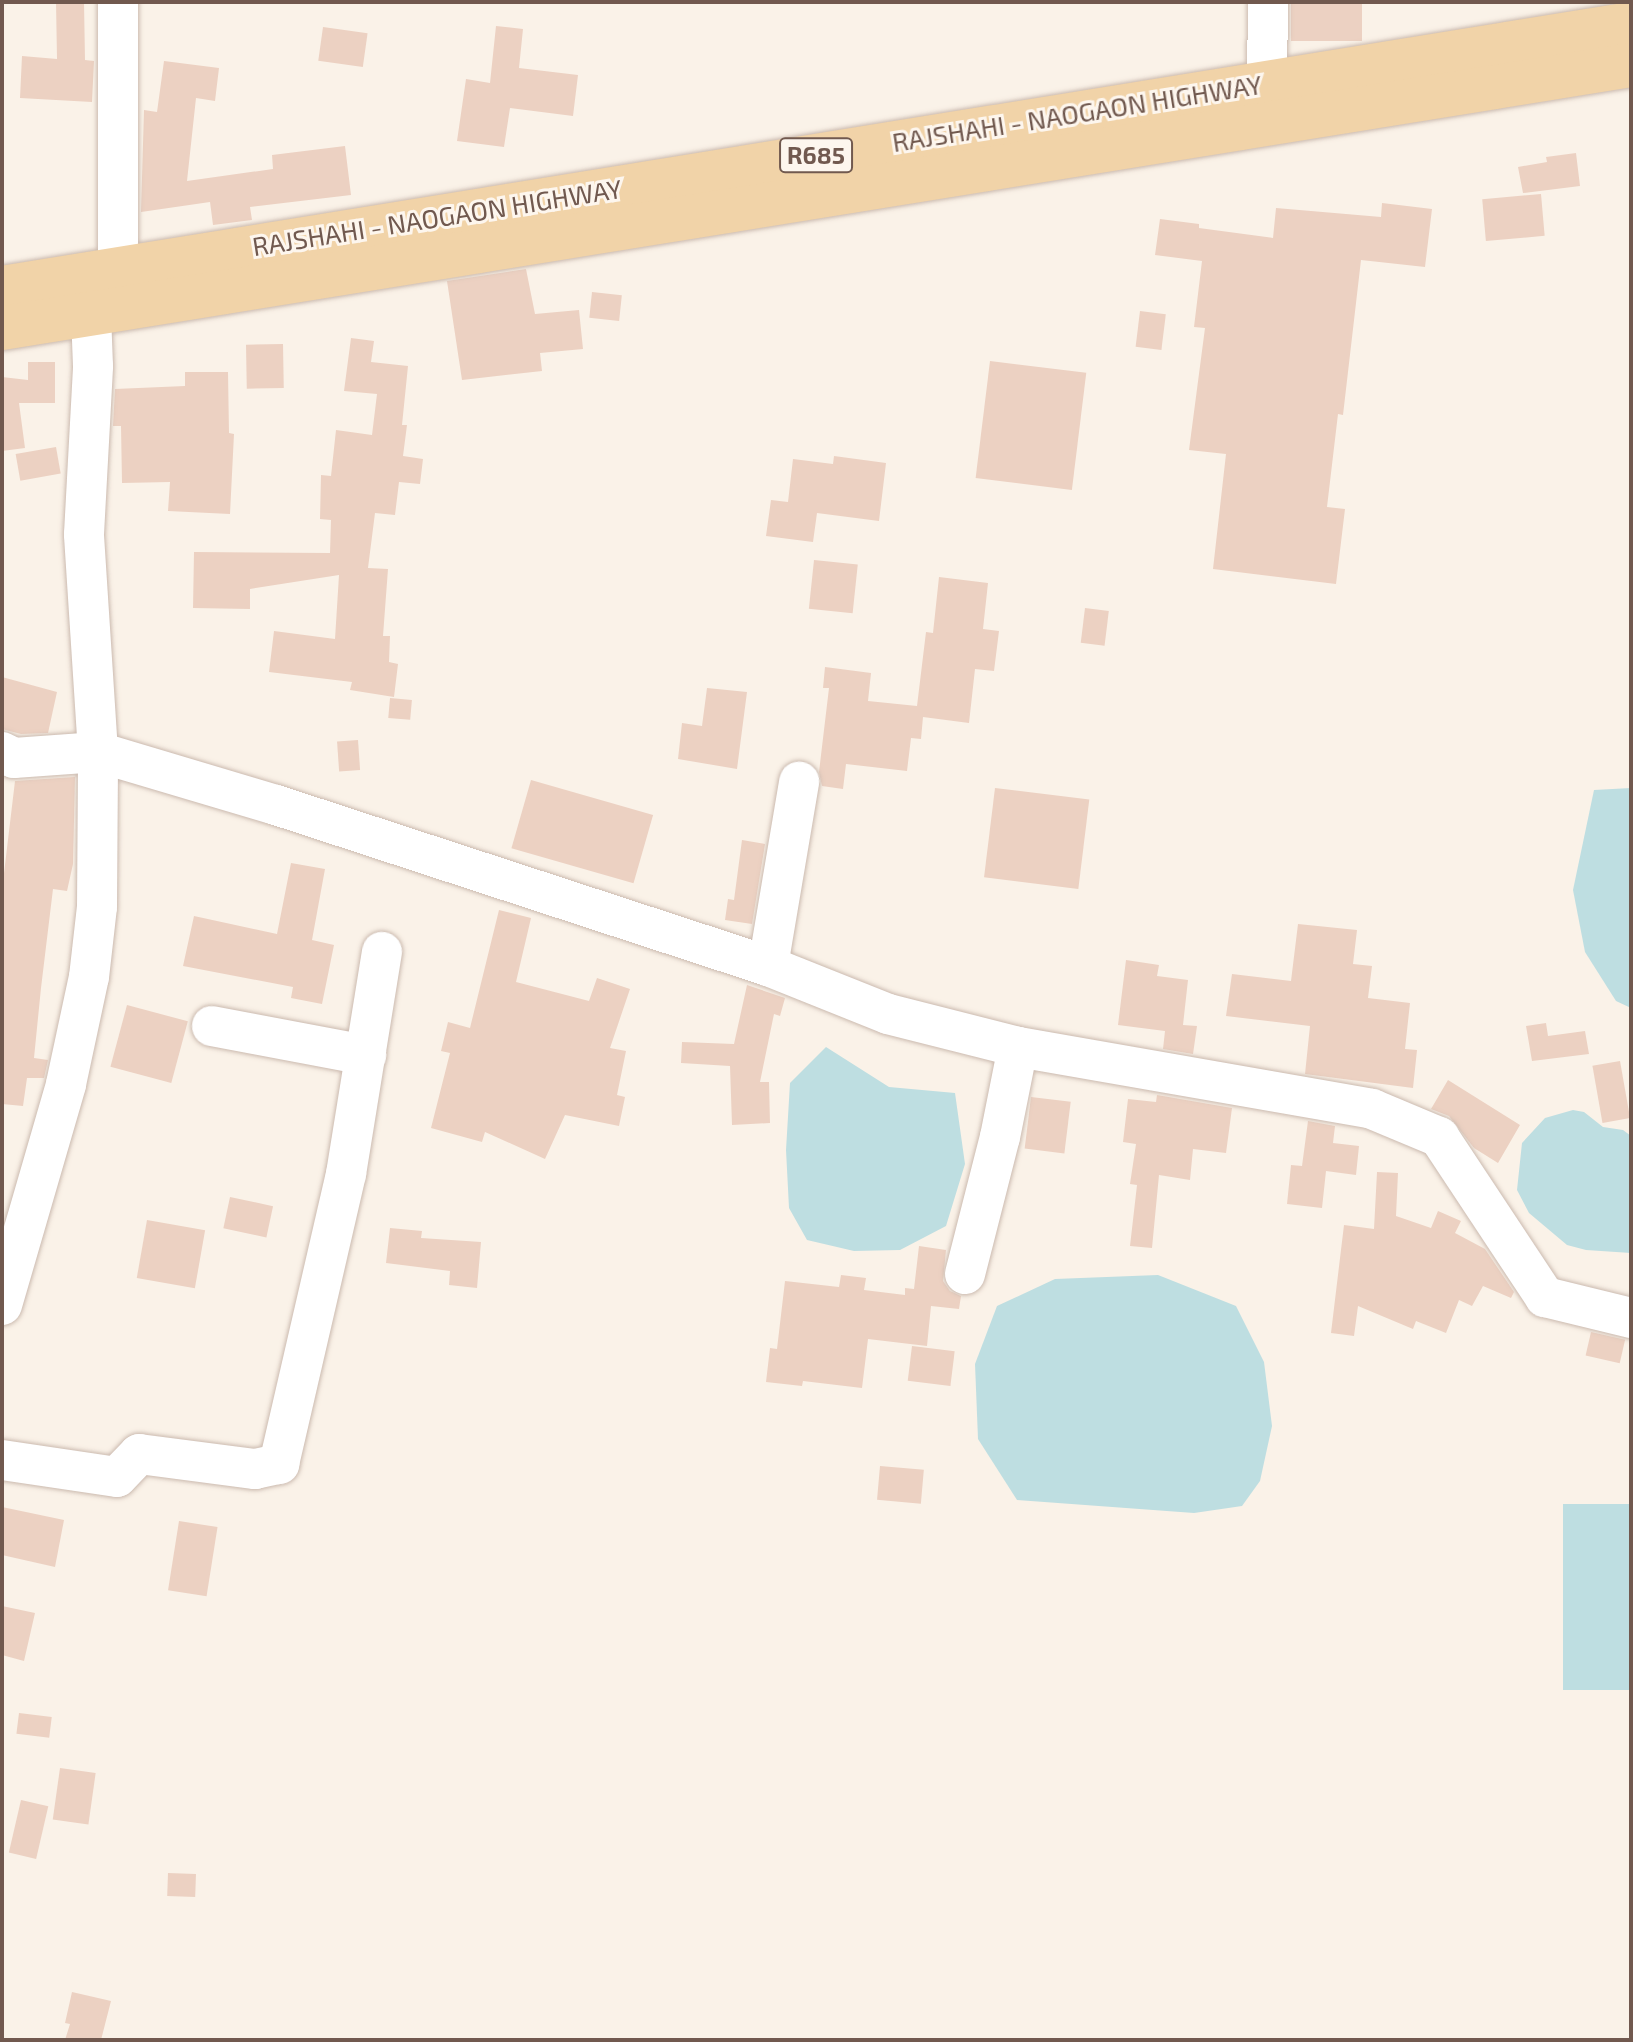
<!DOCTYPE html>
<html>
<head>
<meta charset="utf-8">
<style>
  body { margin:0 }
  #map { position:relative; width:1633px; height:2042px; overflow:hidden; background:#faf2e8; font-family:"Exo 2",sans-serif }
  div>[style] { position:absolute }
  .water>* { inset:0; background:#bedee1; transform-origin:0 0 }
  .building>* { inset:0; background:#ecd1c2; transform-origin:0 0 }
  .roads { filter:drop-shadow(0 0 2px #cbbaaf) drop-shadow(0 0 2px #cbbaaf) }
  .minor>* { height:40px; margin:-20px; padding:0 20px; transform-origin:20px; border-radius:20px; background:#fff }
  .major>* { height:44px; margin:-22px; padding:0 22px; transform-origin:22px; border-radius:22px; background:#f1d3a8 }
  span { translate:-50% -50%; white-space:nowrap; text-align:center; line-height:1.15; -webkit-text-stroke:6px #fdf6ee; paint-order:stroke }
  .shield-label span { padding:2px 6px; background:#fdf6ee; border:2px solid; border-radius:6px; -webkit-text-stroke-width:0 }
  .shield-label { font-size:24px; color:#71594f; font-weight:700 }
  .street-label { font-size:26px; color:#71594f }
  .frame { position:absolute; inset:0; border:4px solid #71594f; pointer-events:none }
</style>
</head>
<body>
<div id="map">
  <div class="water">
    <div style="clip-path:polygon(1631px 788px,1631px 1008px,1616px 1001px,1585px 952px,1573px 890px,1594px 790px)"></div>
    <div style="clip-path:polygon(826px 1047px,889px 1087px,955px 1093px,965px 1164px,946px 1226px,900px 1250px,854px 1251px,807px 1240px,789px 1208px,786px 1150px,790px 1083px)"></div>
    <div style="clip-path:polygon(1573px 1110px,1584px 1112px,1603px 1127px,1623px 1130px,1631px 1136px,1631px 1253px,1586px 1250px,1567px 1245px,1529px 1213px,1517px 1190px,1522px 1143px,1545px 1118px)"></div>
    <div style="clip-path:polygon(1158px 1275px,1236px 1306px,1264px 1362px,1272px 1426px,1260px 1481px,1242px 1506px,1194px 1513px,1017px 1500px,978px 1439px,975px 1364px,997px 1306px,1055px 1279px)"></div>
    <div style="left:1563px;top:1504px;width:68px;height:186px"></div>
  </div>
  <div class="building">
    <div style="clip-path:polygon(56px 2px,84px 2px,85px 60px,94px 61px,92px 102px,20px 98px,22px 56px,57px 59px)"></div>
    <div style="left:1291px;top:2px;width:71px;height:39px"></div>
    <div style="clip-path:polygon(496px 26px,523px 29px,519px 68px,578px 75px,573px 116px,510px 108px,504px 147px,457px 141px,466px 79px,490px 83px)"></div>
    <div style="left:323px;top:27px;width:45px;height:34px;rotate:8deg"></div>
    <div style="clip-path:polygon(164px 61px,219px 68px,215px 101px,196px 98px,187px 181px,273px 169px,272px 155px,345px 146px,351px 195px,250px 207px,252px 220px,213px 225px,210px 202px,141px 212px,144px 110px,157px 112px)"></div>
    <div style="clip-path:polygon(1576px 153px,1580px 186px,1523px 193px,1518px 167px,1547px 162px,1546px 157px)"></div>
    <div style="left:1541px;top:194px;width:42px;height:59px;rotate:85deg"></div>
    <div style="clip-path:polygon(1382px 203px,1432px 209px,1425px 267px,1361px 260px,1343px 415px,1338px 414px,1327px 507px,1345px 509px,1336px 584px,1213px 569px,1226px 454px,1189px 450px,1205px 328px,1194px 327px,1202px 261px,1155px 255px,1160px 219px,1199px 224px,1199px 228px,1273px 238px,1276px 208px,1381px 217px)"></div>
    <div style="clip-path:polygon(526px 269px,535px 314px,579px 310px,583px 349px,540px 353px,542px 371px,462px 380px,447px 281px)"></div>
    <div style="left:592px;top:292px;width:30px;height:26px;rotate:6deg"></div>
    <div style="left:1140px;top:311px;width:26px;height:36px;rotate:7deg"></div>
    <div style="clip-path:polygon(351px 338px,374px 341px,371px 362px,408px 366px,402px 425px,407px 425px,403px 456px,423px 459px,420px 484px,399px 482px,395px 515px,375px 513px,368px 568px,388px 569px,383px 636px,390px 636px,389px 662px,398px 664px,394px 697px,350px 690px,352px 682px,269px 672px,274px 631px,335px 639px,339px 575px,250px 589px,250px 609px,193px 608px,194px 552px,330px 553px,331px 520px,320px 519px,321px 475px,331px 476px,336px 430px,372px 435px,377px 394px,344px 391px)"></div>
    <div style="left:283px;top:344px;width:44px;height:37px;rotate:89deg"></div>
    <div style="left:990px;top:361px;width:97px;height:118px;rotate:7deg"></div>
    <div style="clip-path:polygon(28px 362px,55px 362px,55px 403px,19px 403px,25px 448px,2px 451px,2px 377px,28px 380px)"></div>
    <div style="clip-path:polygon(185px 372px,228px 372px,229px 433px,234px 434px,230px 514px,168px 511px,170px 482px,122px 483px,121px 426px,113px 426px,115px 389px,185px 386px)"></div>
    <div style="left:56px;top:447px;width:27px;height:41px;rotate:80deg"></div>
    <div style="clip-path:polygon(834px 456px,886px 463px,879px 521px,817px 513px,813px 542px,766px 536px,771px 500px,788px 502px,793px 459px,833px 464px)"></div>
    <div style="left:814px;top:560px;width:44px;height:49px;rotate:6deg"></div>
    <div style="clip-path:polygon(939px 577px,988px 583px,983px 629px,999px 631px,994px 671px,975px 669px,969px 723px,923px 717px,921px 739px,911px 738px,907px 771px,846px 764px,843px 789px,822px 786px,819px 772px,829px 688px,823px 688px,825px 667px,871px 673px,868px 701px,917px 706px,926px 632px,933px 633px)"></div>
    <div style="left:1085px;top:608px;width:24px;height:35px;rotate:7deg"></div>
    <div style="clip-path:polygon(2px 677px,57px 692px,48px 733px,21px 734px,2px 729px)"></div>
    <div style="clip-path:polygon(707px 688px,747px 692px,737px 769px,678px 759px,682px 723px,702px 726px)"></div>
    <div style="left:390px;top:698px;width:22px;height:20px;rotate:5deg"></div>
    <div style="left:358px;top:740px;width:30px;height:21px;rotate:86deg"></div>
    <div style="clip-path:polygon(75px 777px,73px 864px,67px 891px,53px 889px,41px 988px,34px 1058px,48px 1060px,44px 1078px,27px 1078px,23px 1106px,2px 1104px,2px 890px,15px 781px)"></div>
    <div style="left:531px;top:780px;width:127px;height:71px;rotate:16deg"></div>
    <div style="left:995px;top:788px;width:95px;height:90px;rotate:7deg"></div>
    <div style="clip-path:polygon(742px 840px,765px 844px,752px 924px,725px 920px,728px 899px,734px 900px)"></div>
    <div style="clip-path:polygon(291px 863px,325px 869px,312px 940px,334px 945px,322px 1004px,291px 998px,293px 987px,183px 966px,194px 916px,277px 934px)"></div>
    <div style="clip-path:polygon(499px 910px,531px 918px,516px 982px,589px 1001px,597px 978px,630px 989px,610px 1048px,626px 1051px,617px 1095px,625px 1097px,619px 1126px,565px 1115px,545px 1159px,485px 1132px,482px 1142px,431px 1128px,450px 1053px,441px 1051px,448px 1022px,470px 1028px)"></div>
    <div style="clip-path:polygon(1298px 924px,1357px 930px,1353px 964px,1372px 966px,1368px 998px,1410px 1003px,1405px 1049px,1417px 1050px,1413px 1088px,1305px 1074px,1310px 1026px,1226px 1016px,1232px 974px,1291px 981px)"></div>
    <div style="clip-path:polygon(1126px 960px,1159px 965px,1157px 976px,1188px 980px,1183px 1025px,1197px 1026px,1193px 1054px,1163px 1049px,1165px 1031px,1118px 1025px)"></div>
    <div style="clip-path:polygon(747px 985px,785px 998px,780px 1016px,774px 1014px,760px 1082px,769px 1082px,770px 1123px,732px 1125px,730px 1066px,681px 1063px,682px 1042px,734px 1044px)"></div>
    <div style="left:127px;top:1005px;width:63px;height:64px;rotate:15deg"></div>
    <div style="clip-path:polygon(1546px 1023px,1548px 1036px,1585px 1031px,1589px 1054px,1532px 1061px,1526px 1026px)"></div>
    <div style="left:1620px;top:1061px;width:58px;height:28px;rotate:80deg"></div>
    <div style="clip-path:polygon(1448px 1080px,1520px 1125px,1498px 1163px,1474px 1148px,1449px 1116px,1431px 1109px)"></div>
    <div style="clip-path:polygon(1157px 1095px,1232px 1108px,1226px 1153px,1193px 1149px,1190px 1180px,1159px 1175px,1152px 1248px,1130px 1246px,1137px 1185px,1130px 1184px,1136px 1144px,1123px 1142px,1128px 1099px,1156px 1102px)"></div>
    <div style="left:1031px;top:1097px;width:40px;height:52px;rotate:7deg"></div>
    <div style="clip-path:polygon(1308px 1121px,1335px 1126px,1333px 1143px,1359px 1146px,1356px 1175px,1326px 1171px,1322px 1208px,1287px 1204px,1291px 1165px,1302px 1166px)"></div>
    <div style="clip-path:polygon(1377px 1172px,1398px 1173px,1396px 1216px,1431px 1228px,1438px 1211px,1461px 1221px,1455px 1233px,1485px 1249px,1514px 1292px,1511px 1298px,1483px 1286px,1472px 1306px,1459px 1300px,1446px 1333px,1416px 1321px,1413px 1329px,1358px 1306px,1354px 1336px,1331px 1333px,1344px 1225px,1374px 1229px)"></div>
    <div style="left:230px;top:1197px;width:44px;height:32px;rotate:12deg"></div>
    <div style="left:147px;top:1220px;width:59px;height:59px;rotate:10deg"></div>
    <div style="clip-path:polygon(390px 1228px,422px 1231px,421px 1238px,481px 1242px,477px 1288px,449px 1285px,450px 1271px,386px 1263px)"></div>
    <div style="clip-path:polygon(919px 1246px,946px 1250px,943px 1281px,950px 1291px,961px 1296px,959px 1309px,931px 1306px,927px 1346px,868px 1339px,862px 1388px,803px 1381px,802px 1386px,766px 1382px,770px 1348px,777px 1349px,785px 1281px,839px 1287px,841px 1275px,866px 1278px,864px 1290px,905px 1295px,905px 1288px,914px 1289px)"></div>
    <div style="left:1591px;top:1332px;width:35px;height:24px;rotate:13deg"></div>
    <div style="left:912px;top:1346px;width:43px;height:35px;rotate:7deg"></div>
    <div style="left:880px;top:1466px;width:44px;height:34px;rotate:5deg"></div>
    <div style="clip-path:polygon(2px 1507px,64px 1520px,55px 1567px,2px 1555px)"></div>
    <div style="left:179px;top:1521px;width:39px;height:70px;rotate:9deg"></div>
    <div style="clip-path:polygon(2px 1606px,35px 1613px,24px 1661px,2px 1655px)"></div>
    <div style="left:19px;top:1713px;width:33px;height:21px;rotate:7deg"></div>
    <div style="left:60px;top:1768px;width:36px;height:52px;rotate:8deg"></div>
    <div style="left:21px;top:1800px;width:28px;height:54px;rotate:13deg"></div>
    <div style="left:168px;top:1873px;width:28px;height:23px;rotate:2deg"></div>
    <div style="clip-path:polygon(72px 1992px,111px 2001px,101px 2040px,65px 2040px,70px 2024px,65px 2023px)"></div>
  </div>
  <div class="roads">
    <div class="minor">
      <div style="left:118px;top:2px;width:267px;rotate:90deg"></div>
      <div style="left:1267px;top:82px;width:80px;rotate:-89.3deg"></div>
      <div style="left:2px;top:752px;width:13px;rotate:27deg"></div>
      <div style="left:14px;top:758px;width:84px;rotate:-4.1deg"></div>
      <div style="left:98px;top:752px;width:186px;rotate:16.6deg"></div>
      <div style="left:276px;top:805px;width:518px;rotate:18.12deg"></div>
      <div style="left:768px;top:966px;width:129px;rotate:21.8deg"></div>
      <div style="left:888px;top:1014px;width:134px;rotate:14.2deg"></div>
      <div style="left:1018px;top:1047px;width:359px;rotate:9.9deg"></div>
      <div style="left:1372px;top:1109px;width:73px;rotate:22.7deg"></div>
      <div style="left:1439px;top:1137px;width:192px;rotate:56.5deg"></div>
      <div style="left:1545px;top:1297px;width:89px;rotate:13.7deg"></div>
      <div style="left:768px;top:966px;width:187px;rotate:-80.4deg"></div>
      <div style="left:212px;top:1026px;width:157px;rotate:10.7deg"></div>
      <div style="left:965px;top:1274px;width:141px;rotate:-75.7deg"></div>
      <div style="left:1000px;top:1137px;width:92px;rotate:-78.7deg"></div>
      <div style="left:2px;top:1305px;width:230px;rotate:-73.8deg"></div>
      <div style="left:66px;top:1084px;width:109px;rotate:-77.9deg"></div>
      <div style="left:89px;top:977px;width:70px;rotate:-83.5deg"></div>
      <div style="left:97px;top:907px;width:155px;rotate:-89.6deg"></div>
      <div style="left:98px;top:752px;width:218px;rotate:-93.7deg"></div>
      <div style="left:84px;top:534px;width:168px;rotate:-86.9deg"></div>
      <div style="left:93px;top:366px;width:53px;rotate:-92.2deg"></div>
      <div style="left:2px;top:1460px;width:116px;rotate:8.4deg"></div>
      <div style="left:117px;top:1477px;width:32px;rotate:-46deg"></div>
      <div style="left:139px;top:1454px;width:117px;rotate:7.4deg"></div>
      <div style="left:255px;top:1469px;width:25px;rotate:-12deg"></div>
      <div style="left:279px;top:1464px;width:298px;rotate:-77deg"></div>
      <div style="left:346px;top:1174px;width:225px;rotate:-80.8deg"></div>
    </div>
    <div class="major">
      <div style="left:2px;top:288px;width:1650px;rotate:-9.21deg"></div>
      <div style="left:2px;top:328px;width:1650px;rotate:-9.17deg"></div>
    </div>
  </div>
  <div class="shield-label">
    <span style="left:816px;top:155px">R685</span>
  </div>
  <div class="street-label">
    <span style="left:1077px;top:113px;rotate:-9deg">RAJSHAHI - NAOGAON HIGHWAY</span>
    <span style="left:437px;top:217px;rotate:-9deg">RAJSHAHI - NAOGAON HIGHWAY</span>
  </div>
  <div class="frame"></div>
</div>
</body>
</html>
